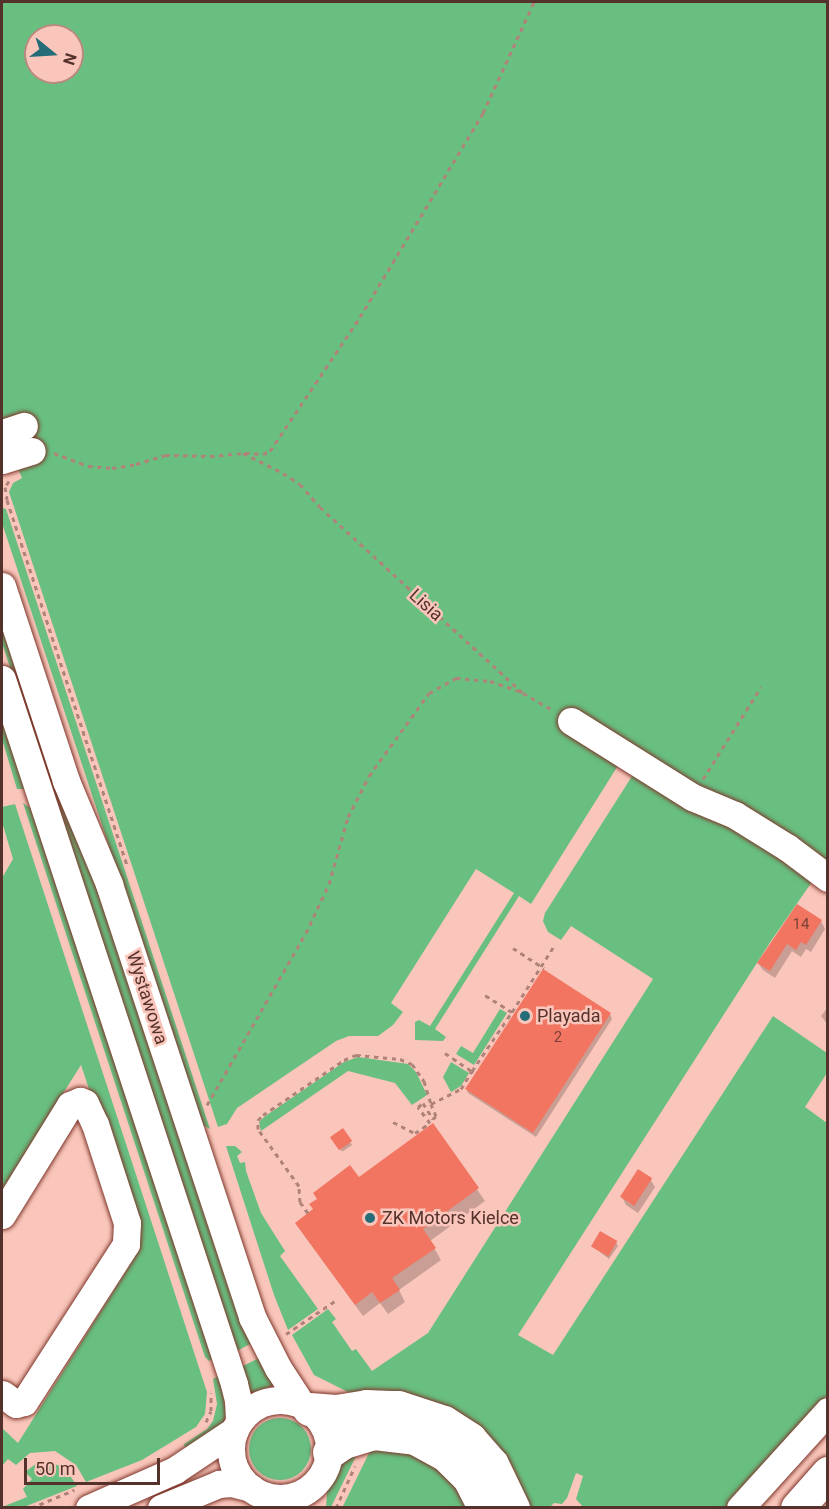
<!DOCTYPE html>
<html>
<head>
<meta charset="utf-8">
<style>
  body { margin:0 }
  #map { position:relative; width:829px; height:1509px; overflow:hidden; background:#fac6bb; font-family:Roboto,sans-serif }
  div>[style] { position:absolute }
  .green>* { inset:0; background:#68bf80 }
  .round { border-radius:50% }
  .shadow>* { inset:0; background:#0003; transform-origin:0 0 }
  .building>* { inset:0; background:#f17560; transform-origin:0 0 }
  .path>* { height:3px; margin-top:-1.5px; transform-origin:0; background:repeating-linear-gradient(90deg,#af837a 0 4.5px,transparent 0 9px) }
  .roads { filter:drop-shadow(0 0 2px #7e362a) drop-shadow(0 0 2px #7e362a) }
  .minor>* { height:27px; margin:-13.5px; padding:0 13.5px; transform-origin:13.5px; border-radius:13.5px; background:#fff }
  .minor>.ring { margin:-13.5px; padding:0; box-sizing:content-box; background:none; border:27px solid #fff; border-radius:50% }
  .major>* { height:33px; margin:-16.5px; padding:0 16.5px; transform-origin:16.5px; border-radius:16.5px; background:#fff }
  .dots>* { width:16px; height:16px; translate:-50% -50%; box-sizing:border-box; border:3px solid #fac6bb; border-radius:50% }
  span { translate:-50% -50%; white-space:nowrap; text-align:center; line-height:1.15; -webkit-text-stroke:5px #fac6bb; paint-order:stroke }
  .number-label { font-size:15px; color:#7b4338 }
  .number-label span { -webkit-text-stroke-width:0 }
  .street-label { font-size:18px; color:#54322b }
  .poi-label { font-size:18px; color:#54322b }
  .left { translate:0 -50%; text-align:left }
  .frame { position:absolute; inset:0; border:3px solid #54322b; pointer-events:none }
  .north { position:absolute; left:24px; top:24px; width:60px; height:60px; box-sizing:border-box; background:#fac6bb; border:2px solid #b88b81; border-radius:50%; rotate:108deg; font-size:16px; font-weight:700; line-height:24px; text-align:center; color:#54322b }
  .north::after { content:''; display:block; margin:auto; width:21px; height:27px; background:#246c78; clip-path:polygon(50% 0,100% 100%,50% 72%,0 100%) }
  .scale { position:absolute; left:24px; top:1458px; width:136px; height:27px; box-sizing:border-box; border:3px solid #54322b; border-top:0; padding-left:8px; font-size:18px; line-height:21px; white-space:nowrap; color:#54322b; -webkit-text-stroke:4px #fac6bb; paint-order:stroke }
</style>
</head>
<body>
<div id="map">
  <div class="green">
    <div style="clip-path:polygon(evenodd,2px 2px,827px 2px,827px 871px,816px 876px,771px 941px,518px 1335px,553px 1355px,773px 1016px,827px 1053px,827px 1073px,805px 1107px,827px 1123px,827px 1395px,726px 1507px,583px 1507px,576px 1499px,583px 1476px,576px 1473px,567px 1498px,562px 1504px,554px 1503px,550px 1507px,530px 1507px,513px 1468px,501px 1449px,352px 1394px,314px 1375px,292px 1335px,328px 1309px,336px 1319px,332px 1322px,352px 1351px,356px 1349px,372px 1371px,428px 1333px,653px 979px,571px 926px,561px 940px,548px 932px,543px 921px,545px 913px,634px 773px,619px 764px,531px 904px,519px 896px,435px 1029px,446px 1037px,443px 1041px,415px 1040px,415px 1022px,419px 1020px,430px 1026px,514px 893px,476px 869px,391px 1003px,403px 1012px,393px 1025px,378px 1036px,349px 1036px,336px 1041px,237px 1108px,227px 1124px,218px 1127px,9px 492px,13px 483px,22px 478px,2px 432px,2px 2px,36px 36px,72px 36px,72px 72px,36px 72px,36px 36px)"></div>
    <div style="clip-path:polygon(2px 508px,6px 509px,210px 1129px,201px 1124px,2px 523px)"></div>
    <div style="clip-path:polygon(2px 621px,87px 857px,252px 1343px,235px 1352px,2px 643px)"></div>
    <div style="clip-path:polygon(2px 714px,25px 788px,24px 789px,17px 789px,2px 739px)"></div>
    <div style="clip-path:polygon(23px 803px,32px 809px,214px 1359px,209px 1361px,205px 1357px)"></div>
    <div style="clip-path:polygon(15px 804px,207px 1392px,205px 1414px,196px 1427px,142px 1460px,86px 1482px,76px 1465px,55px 1451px,30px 1453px,16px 1465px,8px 1459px,2px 1466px,2px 1428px,18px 1443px,140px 1249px,137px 1233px,81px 1065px,2px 1190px,2px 878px,13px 859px,2px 822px,2px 807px)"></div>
    <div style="clip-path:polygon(500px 1009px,507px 1013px,474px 1065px,456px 1054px,461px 1046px,473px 1053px)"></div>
    <div style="clip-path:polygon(358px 1057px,408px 1064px,416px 1072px,427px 1095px,412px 1105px,395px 1083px,348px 1071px,261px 1131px,259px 1122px,264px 1117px,344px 1062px)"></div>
    <div style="clip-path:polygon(451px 1062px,469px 1073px,461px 1086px,451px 1092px,443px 1077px)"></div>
    <div style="clip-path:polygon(226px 1146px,235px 1146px,242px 1152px,237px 1156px,240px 1163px,245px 1162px,246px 1171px,261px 1213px,285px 1251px,280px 1256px,318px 1309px,288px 1330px,274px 1295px)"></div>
    <div style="clip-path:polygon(261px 1357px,274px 1385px,249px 1394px,239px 1368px)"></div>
    <div style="clip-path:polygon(220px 1375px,226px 1413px,224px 1422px,186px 1452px,184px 1444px,207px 1429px,213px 1421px,217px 1404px,213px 1379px)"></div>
    <div class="round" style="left:249px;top:1418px;width:62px;height:62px"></div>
    <div style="clip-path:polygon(372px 1447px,421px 1455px,447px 1473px,467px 1508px,342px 1508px)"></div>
    <div style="clip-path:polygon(359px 1450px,331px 1507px,326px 1508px,327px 1492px,341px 1464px,347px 1456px)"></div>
    <div style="clip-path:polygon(47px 1461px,65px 1468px,77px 1486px,24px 1507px,2px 1507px,27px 1497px,23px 1489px,32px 1479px,25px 1472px,37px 1463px)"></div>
  </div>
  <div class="shadow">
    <div style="clip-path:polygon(821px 921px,825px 929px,811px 952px,806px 949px,801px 957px,792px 951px,775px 978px,763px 970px,758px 963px)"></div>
    <div style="clip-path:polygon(828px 1007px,828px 1025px,821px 1016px)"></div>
    <div style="clip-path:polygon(610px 1014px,612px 1019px,536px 1137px,468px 1093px,466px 1088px)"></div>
    <div style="clip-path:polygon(433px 1126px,485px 1201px,430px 1241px,441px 1260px,399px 1290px,405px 1302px,388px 1314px,380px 1303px,363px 1316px,304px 1235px,358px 1179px)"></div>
    <div style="left:342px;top:1130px;width:18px;height:12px;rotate:56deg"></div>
    <div style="clip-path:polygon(650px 1179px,655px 1187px,638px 1213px,626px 1205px,622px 1197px)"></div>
    <div style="clip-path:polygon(616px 1242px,618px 1246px,609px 1259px,592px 1246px)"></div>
  </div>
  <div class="building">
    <div style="clip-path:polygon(797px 904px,822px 920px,806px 945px,801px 942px,796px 950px,787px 944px,770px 971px,757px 963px)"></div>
    <div style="left:543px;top:969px;width:81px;height:143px;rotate:33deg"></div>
    <div style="clip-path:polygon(433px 1123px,479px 1188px,423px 1229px,436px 1248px,392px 1278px,400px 1290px,380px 1303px,372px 1292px,355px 1305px,295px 1223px,313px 1209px,309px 1204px,317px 1199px,313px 1193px,350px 1165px,359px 1177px)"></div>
    <div style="left:343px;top:1128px;width:16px;height:16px;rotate:55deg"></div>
    <div style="left:638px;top:1169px;width:17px;height:33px;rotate:33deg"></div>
    <div style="left:600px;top:1231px;width:20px;height:18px;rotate:30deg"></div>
  </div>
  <div class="path">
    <div style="left:54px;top:453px;width:36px;rotate:21deg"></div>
    <div style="left:88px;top:466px;width:24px;rotate:5deg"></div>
    <div style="left:112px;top:468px;width:24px;rotate:-9deg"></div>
    <div style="left:136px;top:464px;width:30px;rotate:-17deg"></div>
    <div style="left:165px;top:455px;width:45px;rotate:1.3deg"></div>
    <div style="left:210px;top:456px;width:33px;rotate:-5deg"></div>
    <div style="left:243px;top:453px;width:45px;rotate:26.6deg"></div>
    <div style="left:283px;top:473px;width:20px;rotate:33deg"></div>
    <div style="left:300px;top:484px;width:30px;rotate:49deg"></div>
    <div style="left:320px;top:507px;width:275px;rotate:42.5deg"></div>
    <div style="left:523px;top:693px;width:36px;rotate:30deg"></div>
    <div style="left:245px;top:453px;width:18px;rotate:3deg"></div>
    <div style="left:263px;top:454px;width:8px;rotate:-23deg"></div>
    <div style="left:270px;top:451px;width:161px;rotate:-56.1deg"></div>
    <div style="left:360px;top:317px;width:238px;rotate:-58.9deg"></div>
    <div style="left:483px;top:113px;width:122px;rotate:-65.3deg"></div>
    <div style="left:9px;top:481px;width:7px;rotate:124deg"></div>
    <div style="left:5px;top:487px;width:13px;rotate:81deg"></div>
    <div style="left:7px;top:500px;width:386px;rotate:71.8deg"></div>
    <div style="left:703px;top:779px;width:109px;rotate:-57.8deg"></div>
    <div style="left:513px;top:948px;width:37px;rotate:33deg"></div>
    <div style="left:512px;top:1012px;width:78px;rotate:-57.5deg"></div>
    <div style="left:445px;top:1053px;width:32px;rotate:34deg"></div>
    <div style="left:472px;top:1071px;width:71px;rotate:-55.9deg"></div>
    <div style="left:512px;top:1012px;width:34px;rotate:-148deg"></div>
    <div style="left:207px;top:1105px;width:198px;rotate:-60.1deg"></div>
    <div style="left:306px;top:933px;width:54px;rotate:-64.9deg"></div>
    <div style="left:329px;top:884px;width:70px;rotate:-74.2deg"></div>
    <div style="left:348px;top:817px;width:46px;rotate:-62.9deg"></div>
    <div style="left:369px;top:776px;width:102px;rotate:-54.1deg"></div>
    <div style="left:429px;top:693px;width:31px;rotate:-29deg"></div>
    <div style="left:456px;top:678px;width:34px;rotate:5deg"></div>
    <div style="left:490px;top:681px;width:34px;rotate:19deg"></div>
    <div style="left:393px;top:1122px;width:25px;rotate:27deg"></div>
    <div style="left:415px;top:1133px;width:18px;rotate:-34deg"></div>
    <div style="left:430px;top:1123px;width:20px;rotate:-127deg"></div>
    <div style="left:418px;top:1107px;width:6px;rotate:-39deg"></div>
    <div style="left:423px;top:1103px;width:19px;rotate:58deg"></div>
    <div style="left:433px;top:1119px;width:4px;rotate:-45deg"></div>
    <div style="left:436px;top:1116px;width:13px;rotate:-113deg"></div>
    <div style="left:308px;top:1213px;width:14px;rotate:-126deg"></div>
    <div style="left:300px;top:1202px;width:16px;rotate:-94deg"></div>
    <div style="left:299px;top:1186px;width:70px;rotate:-125.7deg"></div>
    <div style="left:258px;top:1129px;width:9px;rotate:-90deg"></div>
    <div style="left:258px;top:1120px;width:7px;rotate:-45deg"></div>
    <div style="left:263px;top:1115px;width:98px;rotate:-34.2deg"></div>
    <div style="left:344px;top:1060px;width:13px;rotate:-23deg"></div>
    <div style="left:356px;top:1055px;width:44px;rotate:5.2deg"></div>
    <div style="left:400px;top:1059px;width:13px;rotate:23deg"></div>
    <div style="left:412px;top:1064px;width:21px;rotate:55deg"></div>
    <div style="left:424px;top:1081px;width:24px;rotate:73deg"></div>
    <div style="left:431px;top:1104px;width:34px;rotate:-27deg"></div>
    <div style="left:461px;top:1089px;width:21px;rotate:-59deg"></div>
    <div style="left:472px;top:1071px;width:2px;rotate:27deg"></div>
    <div style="left:286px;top:1334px;width:59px;rotate:-34deg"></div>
    <div style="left:206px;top:1422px;width:12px;rotate:-66deg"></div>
    <div style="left:211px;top:1411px;width:18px;rotate:-90deg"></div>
    <div style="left:31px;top:1508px;width:47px;rotate:-22.7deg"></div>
    <div style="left:336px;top:1508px;width:46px;rotate:-65.7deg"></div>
  </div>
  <div class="roads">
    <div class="minor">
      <div style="left:2px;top:433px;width:23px;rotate:-18deg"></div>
      <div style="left:2px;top:460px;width:31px;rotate:-17deg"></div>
      <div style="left:2px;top:586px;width:205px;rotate:71.8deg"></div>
      <div style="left:66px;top:781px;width:112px;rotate:67.3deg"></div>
      <div style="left:109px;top:884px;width:456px;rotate:71.7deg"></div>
      <div style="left:252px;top:1317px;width:57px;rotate:63deg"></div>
      <div style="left:278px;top:1368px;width:44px;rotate:57deg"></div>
      <div style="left:2px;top:679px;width:742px;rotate:71.78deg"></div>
      <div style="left:234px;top:1384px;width:16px;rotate:76deg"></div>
      <div style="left:238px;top:1400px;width:22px;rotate:87deg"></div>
      <div style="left:571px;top:721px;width:143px;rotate:32.1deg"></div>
      <div style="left:692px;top:797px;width:47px;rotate:22.7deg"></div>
      <div style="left:735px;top:815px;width:62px;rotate:31.9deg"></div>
      <div style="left:788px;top:848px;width:50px;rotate:36.9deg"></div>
      <div style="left:2px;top:1215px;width:129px;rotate:-58.3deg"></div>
      <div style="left:70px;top:1105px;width:11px;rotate:-22deg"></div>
      <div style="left:80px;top:1101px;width:5px;rotate:22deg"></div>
      <div style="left:85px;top:1103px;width:23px;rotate:65deg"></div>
      <div style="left:95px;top:1124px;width:104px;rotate:72.1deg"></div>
      <div style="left:127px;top:1223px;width:21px;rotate:93deg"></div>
      <div style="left:126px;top:1244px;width:188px;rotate:122.8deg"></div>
      <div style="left:24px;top:1402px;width:8px;rotate:166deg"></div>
      <div style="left:16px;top:1404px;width:17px;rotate:-144deg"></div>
      <div class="ring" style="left:231px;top:1400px;width:71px;height:71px"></div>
      <div style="left:89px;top:1508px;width:94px;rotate:-23.8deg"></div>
      <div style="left:175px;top:1470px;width:72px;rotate:-33.7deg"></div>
      <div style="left:161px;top:1508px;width:63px;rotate:-22.5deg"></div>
      <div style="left:219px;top:1484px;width:12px;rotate:-5deg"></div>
      <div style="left:231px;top:1483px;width:21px;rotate:14deg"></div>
      <div style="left:740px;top:1508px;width:131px;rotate:-47.8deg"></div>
    </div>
    <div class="major">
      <div style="left:309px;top:1409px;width:27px;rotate:4deg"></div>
      <div style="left:336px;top:1411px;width:30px;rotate:-9deg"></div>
      <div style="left:366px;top:1406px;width:32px;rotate:2deg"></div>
      <div style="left:398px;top:1407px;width:48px;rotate:18.1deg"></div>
      <div style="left:444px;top:1422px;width:31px;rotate:33deg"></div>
      <div style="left:470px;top:1439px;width:33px;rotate:49deg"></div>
      <div style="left:492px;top:1464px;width:49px;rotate:64.5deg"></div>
      <div style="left:329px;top:1452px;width:18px;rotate:-34deg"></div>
      <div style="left:344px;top:1442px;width:31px;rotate:-17deg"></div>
      <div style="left:374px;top:1433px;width:41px;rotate:7deg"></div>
      <div style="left:415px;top:1438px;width:37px;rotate:29deg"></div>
      <div style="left:447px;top:1456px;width:31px;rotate:45deg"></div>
      <div style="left:469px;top:1478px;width:34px;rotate:63deg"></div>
      <div style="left:797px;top:1508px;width:47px;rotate:-48.5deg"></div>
    </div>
  </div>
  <div class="dots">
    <div style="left:525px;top:1016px;background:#246c78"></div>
    <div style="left:370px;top:1218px;background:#246c78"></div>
  </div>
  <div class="number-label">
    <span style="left:801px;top:925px">14</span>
    <span style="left:558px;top:1038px">2</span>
  </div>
  <div class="street-label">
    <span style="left:426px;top:605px;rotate:42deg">Lisia</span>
    <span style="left:147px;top:998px;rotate:72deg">Wystawowa</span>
  </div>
  <div class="poi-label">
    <span class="left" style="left:537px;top:1016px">Playada</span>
    <span class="left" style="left:382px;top:1218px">ZK Motors Kielce</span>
  </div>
  <div class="frame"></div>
  <div class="north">N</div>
  <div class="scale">50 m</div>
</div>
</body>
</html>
